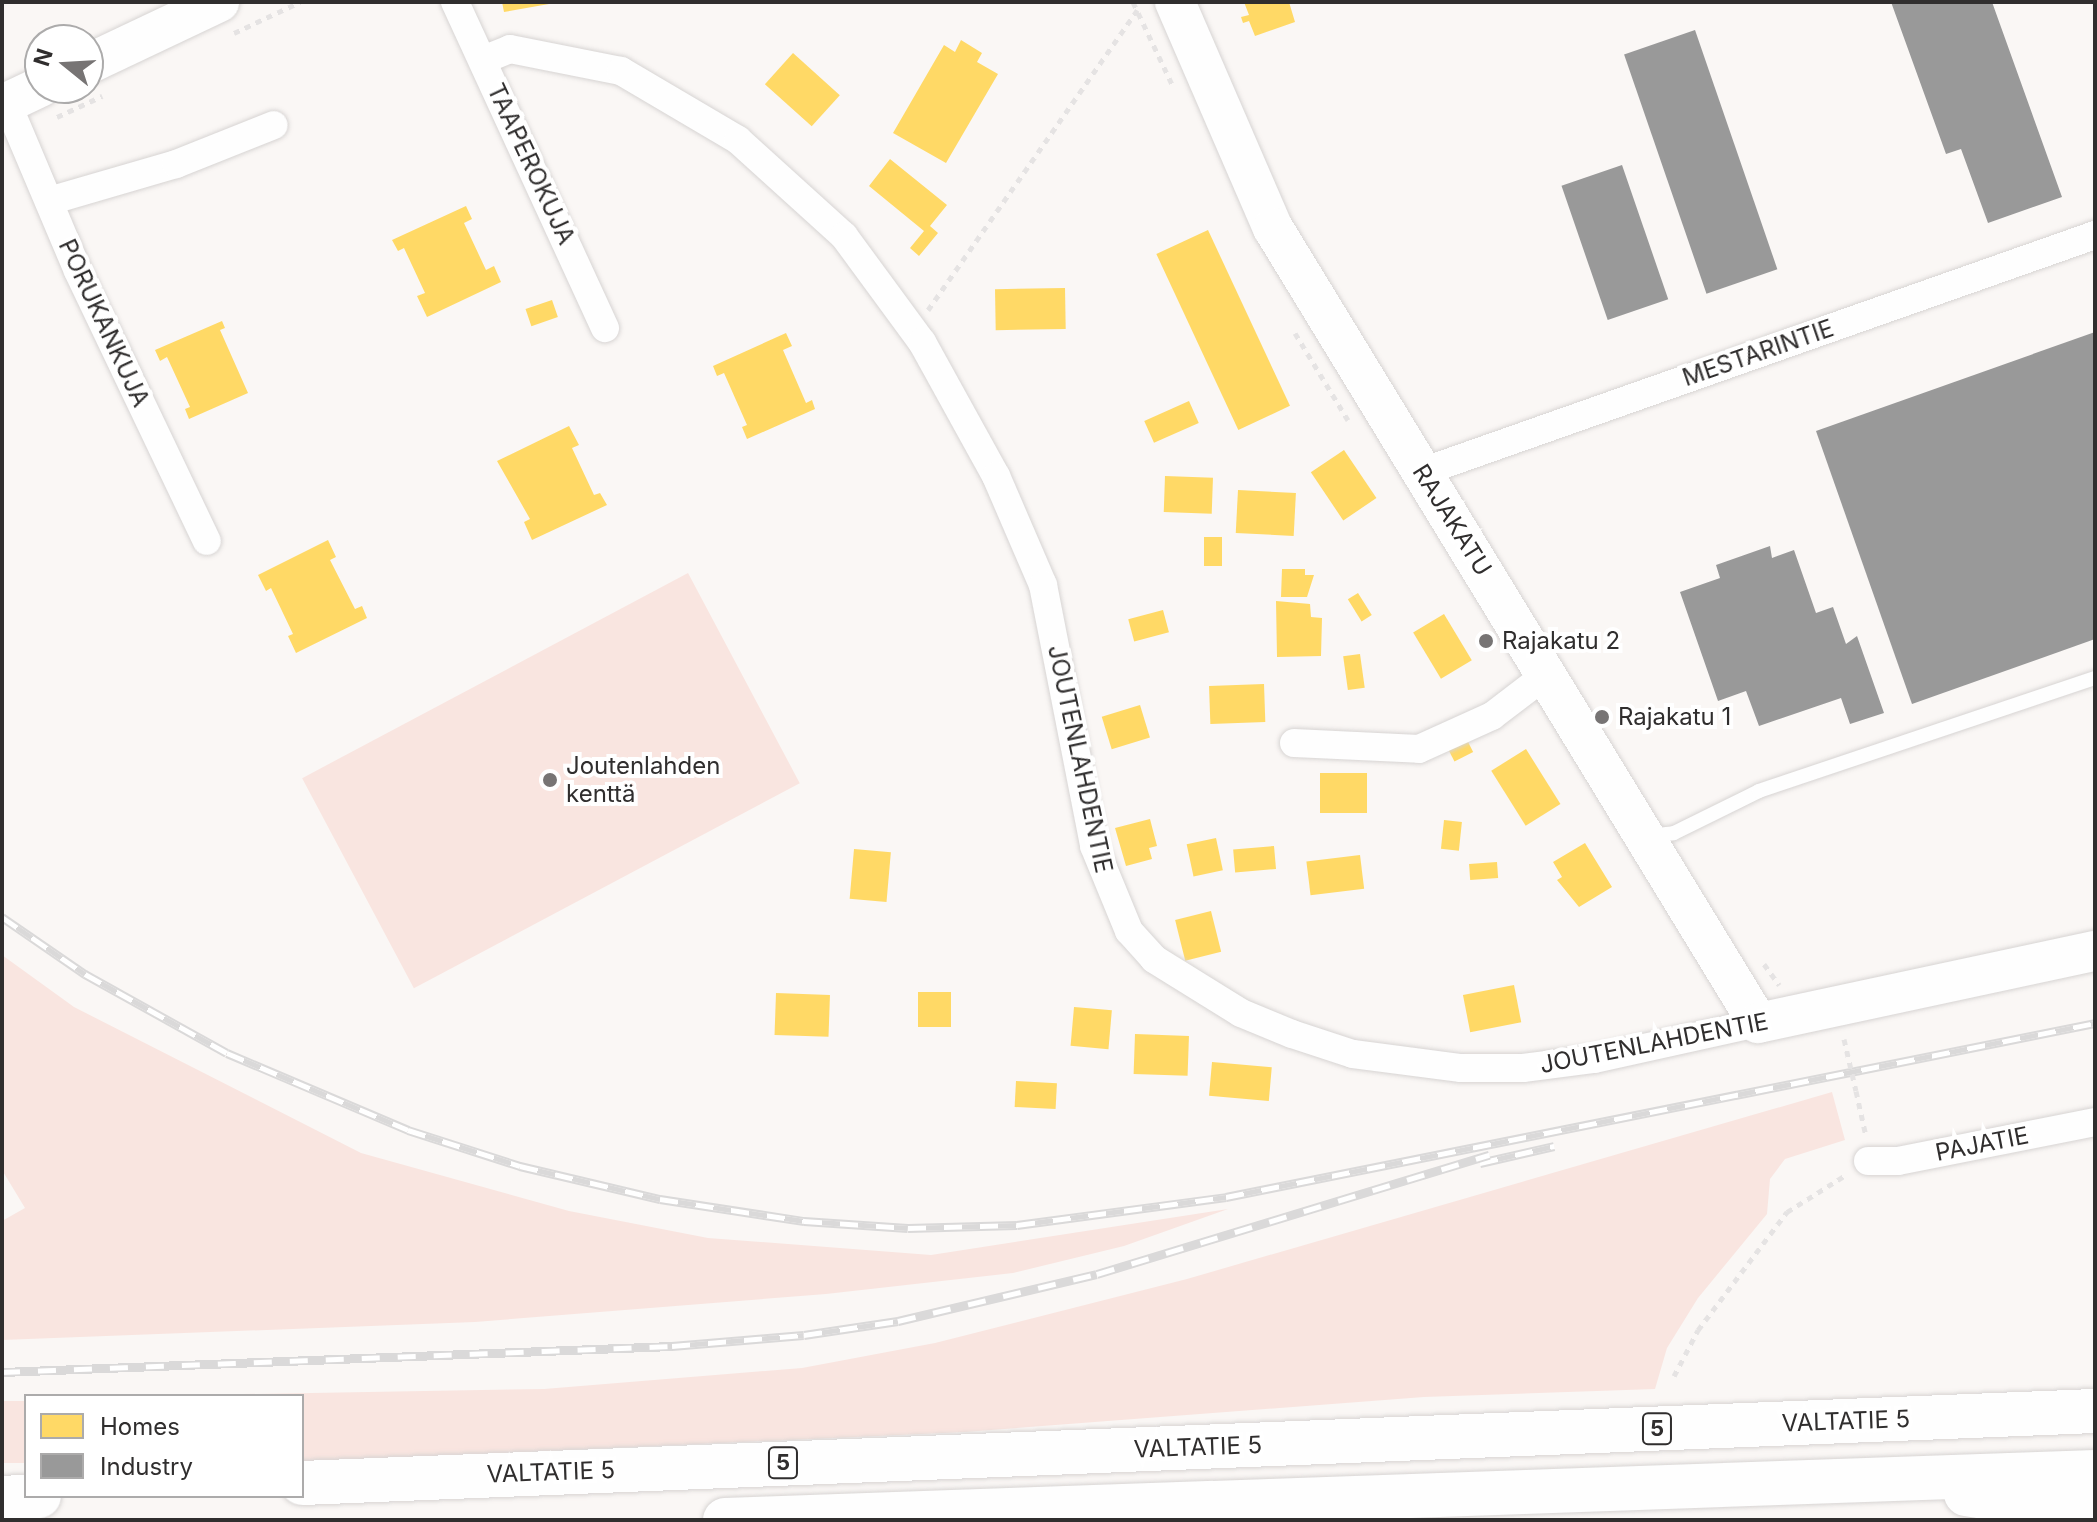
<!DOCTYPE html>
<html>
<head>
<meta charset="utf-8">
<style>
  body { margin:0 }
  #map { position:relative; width:2097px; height:1522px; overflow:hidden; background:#faf7f5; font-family:Inter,sans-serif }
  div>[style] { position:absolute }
  .green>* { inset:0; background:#f9e5e0; transform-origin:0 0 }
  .homes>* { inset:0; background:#ffd966; transform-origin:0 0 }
  .industry>* { inset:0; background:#999; transform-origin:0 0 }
  .path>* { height:5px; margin-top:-2.5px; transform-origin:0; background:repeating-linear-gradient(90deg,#e5e3e3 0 6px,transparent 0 12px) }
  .roads { filter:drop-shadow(0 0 2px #d7d4d3) drop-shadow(0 0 2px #d7d4d3) }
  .lane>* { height:14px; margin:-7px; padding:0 7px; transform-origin:7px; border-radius:7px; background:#fefefe }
  .street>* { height:28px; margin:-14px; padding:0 14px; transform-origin:14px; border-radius:14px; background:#fefefe }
  .secondary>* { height:40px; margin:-20px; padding:0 20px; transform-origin:20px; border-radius:20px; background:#fefefe }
  .highway>* { height:44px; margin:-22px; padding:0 22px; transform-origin:22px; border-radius:22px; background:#fefefe }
  .rail>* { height:9px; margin-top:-4.5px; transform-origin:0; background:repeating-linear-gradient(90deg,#fff 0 18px,#dad9d9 0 36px); box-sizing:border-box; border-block:2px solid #dad9d9 }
  .path-bridge>* { height:5px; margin-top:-2.5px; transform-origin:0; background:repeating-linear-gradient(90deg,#e5e3e3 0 6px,transparent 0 12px) }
  .dots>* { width:22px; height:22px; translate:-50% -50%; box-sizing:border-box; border:4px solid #fff; border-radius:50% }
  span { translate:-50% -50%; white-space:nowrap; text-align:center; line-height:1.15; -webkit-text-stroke:8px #fff; paint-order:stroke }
  .shield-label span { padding:2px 6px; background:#fff; border:2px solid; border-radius:6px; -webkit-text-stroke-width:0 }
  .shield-label { font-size:22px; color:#302e2e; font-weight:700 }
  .street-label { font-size:24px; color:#302e2e }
  .poi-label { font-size:24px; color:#302e2e }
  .left { translate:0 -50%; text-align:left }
  .frame { position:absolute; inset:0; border:4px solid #302e2e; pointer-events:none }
  .legend { position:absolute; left:24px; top:1394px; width:280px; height:104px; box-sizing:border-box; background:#fff; border:2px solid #acabab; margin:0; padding:10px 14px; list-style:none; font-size:24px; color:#302e2e }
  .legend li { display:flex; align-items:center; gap:16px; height:40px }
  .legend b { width:40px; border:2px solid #acabab }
  .north { position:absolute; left:24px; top:24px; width:80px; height:80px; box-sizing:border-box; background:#fff; border:2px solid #acabab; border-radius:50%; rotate:288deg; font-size:22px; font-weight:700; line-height:32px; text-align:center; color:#302e2e }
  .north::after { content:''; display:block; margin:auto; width:28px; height:36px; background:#777474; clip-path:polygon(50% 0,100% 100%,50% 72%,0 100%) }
</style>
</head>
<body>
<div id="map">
  <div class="green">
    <div style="left:688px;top:573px;width:238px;height:437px;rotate:62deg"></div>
    <div style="clip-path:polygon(2px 955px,74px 1007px,361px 1153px,569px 1211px,708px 1238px,931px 1255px,1228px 1209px,1124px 1246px,1013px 1273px,826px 1294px,475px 1322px,2px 1340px,2px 1221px,25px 1208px,2px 1170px)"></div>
    <div style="clip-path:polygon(1832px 1092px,1845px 1140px,1785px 1159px,1770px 1179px,1767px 1214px,1698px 1298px,1667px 1348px,1655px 1389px,1424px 1397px,965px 1432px,302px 1462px,302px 1396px,128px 1396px,544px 1389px,802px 1368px,935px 1343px,1187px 1279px)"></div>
    <div style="left:26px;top:1401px;width:62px;height:24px;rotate:90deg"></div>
  </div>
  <div class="homes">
    <div style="clip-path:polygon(502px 2px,549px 2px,549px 4px,504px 12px)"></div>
    <div style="clip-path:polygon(1244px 2px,1289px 2px,1295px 22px,1255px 36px,1249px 21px,1243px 23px,1241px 17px,1249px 15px)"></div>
    <div style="clip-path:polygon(961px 40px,982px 53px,977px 62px,998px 74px,946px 163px,893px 133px,944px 45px,955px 52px)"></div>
    <div style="left:793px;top:53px;width:63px;height:42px;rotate:42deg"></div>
    <div style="clip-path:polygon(890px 159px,947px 205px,930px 226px,938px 233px,919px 256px,910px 248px,924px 231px,869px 186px)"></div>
    <div style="clip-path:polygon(466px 206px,472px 219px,464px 223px,486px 270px,494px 266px,501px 282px,427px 317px,417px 296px,425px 293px,404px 248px,398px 251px,392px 240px)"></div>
    <div style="left:1208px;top:230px;width:194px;height:57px;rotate:65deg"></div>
    <div style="left:1065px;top:288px;width:41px;height:70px;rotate:89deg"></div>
    <div style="left:552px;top:300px;width:18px;height:28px;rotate:71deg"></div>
    <div style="clip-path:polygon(222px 321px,225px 328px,220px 330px,248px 393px,189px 419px,185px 409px,190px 407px,167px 357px,160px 361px,155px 350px)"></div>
    <div style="clip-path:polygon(786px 333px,792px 346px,783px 350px,806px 403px,812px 400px,815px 409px,747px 439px,742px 427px,747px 425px,724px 373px,717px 376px,713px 366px)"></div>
    <div style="left:1189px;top:401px;width:24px;height:49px;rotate:66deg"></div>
    <div style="clip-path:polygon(569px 426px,579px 445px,572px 448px,594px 495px,600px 493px,607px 505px,532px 540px,524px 522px,530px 519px,497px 461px)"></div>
    <div style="left:1344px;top:450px;width:58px;height:40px;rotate:56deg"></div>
    <div style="left:1165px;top:476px;width:48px;height:36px;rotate:2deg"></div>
    <div style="left:1238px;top:490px;width:58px;height:43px;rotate:3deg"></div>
    <div style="left:1204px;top:537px;width:18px;height:29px"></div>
    <div style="clip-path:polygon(328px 540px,336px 557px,330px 560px,355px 609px,362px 606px,367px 618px,296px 653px,288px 636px,293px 634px,271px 588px,266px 591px,258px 575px)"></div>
    <div style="clip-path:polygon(1282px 569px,1305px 569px,1305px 575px,1314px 575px,1307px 597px,1281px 597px)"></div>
    <div style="left:1358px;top:593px;width:26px;height:12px;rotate:58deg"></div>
    <div style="clip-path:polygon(1276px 601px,1310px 604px,1311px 617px,1322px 618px,1321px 656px,1277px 657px)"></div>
    <div style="left:1163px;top:610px;width:23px;height:36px;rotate:75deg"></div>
    <div style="left:1444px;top:614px;width:54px;height:36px;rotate:59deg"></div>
    <div style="left:1360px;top:654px;width:34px;height:17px;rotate:82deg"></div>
    <div style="left:1264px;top:684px;width:38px;height:55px;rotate:88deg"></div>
    <div style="left:1140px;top:705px;width:34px;height:40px;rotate:73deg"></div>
    <div style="left:1465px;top:736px;width:18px;height:21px;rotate:63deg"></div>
    <div style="left:1526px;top:749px;width:65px;height:41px;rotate:58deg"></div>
    <div style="left:1320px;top:773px;width:47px;height:40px"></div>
    <div style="clip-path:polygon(1150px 819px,1157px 846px,1149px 848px,1152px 859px,1126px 866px,1115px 828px)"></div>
    <div style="left:1444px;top:820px;width:18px;height:29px;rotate:6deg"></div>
    <div style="left:1216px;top:838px;width:33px;height:30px;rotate:78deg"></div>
    <div style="clip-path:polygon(1585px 843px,1612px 887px,1579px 907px,1557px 880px,1562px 877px,1553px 862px)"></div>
    <div style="left:1274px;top:846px;width:23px;height:41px;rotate:85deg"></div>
    <div style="left:854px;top:849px;width:37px;height:50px;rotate:5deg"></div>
    <div style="left:1360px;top:855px;width:34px;height:54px;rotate:83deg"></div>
    <div style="left:1497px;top:862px;width:16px;height:28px;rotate:86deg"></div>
    <div style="left:1211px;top:911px;width:42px;height:37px;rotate:76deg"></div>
    <div style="left:1514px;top:985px;width:38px;height:52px;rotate:79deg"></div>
    <div style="left:918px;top:992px;width:33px;height:35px"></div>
    <div style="left:776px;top:993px;width:54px;height:42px;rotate:2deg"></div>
    <div style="left:1074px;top:1007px;width:38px;height:39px;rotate:5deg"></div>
    <div style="left:1135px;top:1034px;width:54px;height:40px;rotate:2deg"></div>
    <div style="left:1212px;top:1062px;width:60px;height:34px;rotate:5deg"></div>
    <div style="left:1016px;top:1081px;width:41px;height:26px;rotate:3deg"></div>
  </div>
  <div class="industry">
    <div style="clip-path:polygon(1891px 2px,1992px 2px,2062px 197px,1988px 223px,1961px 149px,1946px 154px)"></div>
    <div style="left:1695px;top:30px;width:253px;height:75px;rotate:71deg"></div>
    <div style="left:1622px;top:165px;width:142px;height:64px;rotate:71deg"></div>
    <div style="clip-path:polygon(2095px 332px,2095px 639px,1912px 704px,1816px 431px)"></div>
    <div style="clip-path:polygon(1770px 546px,1772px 558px,1794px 550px,1816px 613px,1833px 607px,1846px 644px,1857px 636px,1884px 713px,1850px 724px,1841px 698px,1759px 726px,1746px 691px,1718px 701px,1680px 592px,1720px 578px,1716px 565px)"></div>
  </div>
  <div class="path">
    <div style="left:1133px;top:2px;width:91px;rotate:64.6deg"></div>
    <div style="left:234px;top:33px;width:73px;rotate:-25.2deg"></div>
    <div style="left:57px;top:117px;width:50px;rotate:-25deg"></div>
    <div style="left:928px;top:310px;width:366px;rotate:-55.1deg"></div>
    <div style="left:1295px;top:333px;width:102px;rotate:58.7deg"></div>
    <div style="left:1764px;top:964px;width:26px;rotate:54deg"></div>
    <div style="left:1856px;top:1091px;width:46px;rotate:77.5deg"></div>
    <div style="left:1674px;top:1376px;width:52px;rotate:-62.4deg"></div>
    <div style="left:1698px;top:1330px;width:148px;rotate:-53deg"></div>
    <div style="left:1787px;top:1212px;width:71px;rotate:-32.3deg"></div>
  </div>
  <div class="roads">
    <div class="lane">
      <div style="left:1647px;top:836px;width:27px;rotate:-6deg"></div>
      <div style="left:1674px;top:833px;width:95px;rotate:-26.3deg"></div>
      <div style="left:1759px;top:791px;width:354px;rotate:-18.6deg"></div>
    </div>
    <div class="street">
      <div style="left:455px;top:2px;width:359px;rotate:65.3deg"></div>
      <div style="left:483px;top:60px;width:29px;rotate:-22deg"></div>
      <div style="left:510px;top:49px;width:113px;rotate:11.2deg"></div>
      <div style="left:621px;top:71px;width:136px;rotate:30.5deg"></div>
      <div style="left:738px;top:140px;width:143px;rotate:42.2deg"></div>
      <div style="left:844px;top:236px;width:132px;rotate:53.7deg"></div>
      <div style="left:922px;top:342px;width:153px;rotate:61.1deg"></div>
      <div style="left:996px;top:476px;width:119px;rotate:66.7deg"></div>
      <div style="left:1043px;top:585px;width:266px;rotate:78.9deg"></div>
      <div style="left:1094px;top:846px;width:92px;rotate:67.6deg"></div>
      <div style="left:1129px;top:931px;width:38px;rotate:48deg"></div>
      <div style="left:1154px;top:959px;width:102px;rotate:31.8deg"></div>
      <div style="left:1241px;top:1013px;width:55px;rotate:22.4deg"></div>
      <div style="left:1292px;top:1034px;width:64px;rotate:18.2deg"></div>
      <div style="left:1353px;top:1054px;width:109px;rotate:7.4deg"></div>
      <div style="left:1461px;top:1068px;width:62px"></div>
      <div style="left:1523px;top:1068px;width:72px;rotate:-7.2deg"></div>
      <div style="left:1594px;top:1059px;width:168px;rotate:-12.4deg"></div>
      <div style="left:7px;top:103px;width:182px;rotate:67.1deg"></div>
      <div style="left:78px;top:271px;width:299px;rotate:64.5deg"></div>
      <div style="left:49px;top:201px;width:132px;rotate:-16.2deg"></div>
      <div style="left:176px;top:164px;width:105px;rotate:-21.7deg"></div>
      <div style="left:1422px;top:472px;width:714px;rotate:-19.4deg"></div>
      <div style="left:1294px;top:743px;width:125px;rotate:2.7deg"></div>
      <div style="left:1419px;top:749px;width:80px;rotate:-24.3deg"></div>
      <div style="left:1492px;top:716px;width:69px;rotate:-37.4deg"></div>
      <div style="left:1868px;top:1161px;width:30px"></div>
      <div style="left:1898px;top:1161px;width:201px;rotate:-11.2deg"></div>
    </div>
    <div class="secondary">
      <div style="left:1175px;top:2px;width:246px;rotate:66.6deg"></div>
      <div style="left:1273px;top:228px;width:931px;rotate:58.61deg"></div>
      <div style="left:1758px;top:1023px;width:345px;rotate:-12.1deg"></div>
      <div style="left:88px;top:64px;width:145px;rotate:-25.3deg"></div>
      <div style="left:2px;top:105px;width:42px;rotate:-25.3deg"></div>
    </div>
    <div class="highway">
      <div style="left:302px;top:1483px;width:1794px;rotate:-2.3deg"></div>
      <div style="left:1966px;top:1494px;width:131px;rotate:9.2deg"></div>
      <div style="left:2px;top:1498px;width:37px;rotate:-3deg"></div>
      <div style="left:725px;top:1520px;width:1371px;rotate:-2.01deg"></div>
    </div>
  </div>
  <div class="rail">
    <div style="left:2px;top:917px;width:101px;rotate:34.5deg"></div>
    <div style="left:85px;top:974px;width:162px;rotate:29.1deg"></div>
    <div style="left:227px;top:1053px;width:197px;rotate:23deg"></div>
    <div style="left:408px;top:1130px;width:118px;rotate:17.8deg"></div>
    <div style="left:520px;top:1166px;width:144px;rotate:13.3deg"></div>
    <div style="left:660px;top:1199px;width:146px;rotate:8.7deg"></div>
    <div style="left:804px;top:1221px;width:104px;rotate:3.9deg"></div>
    <div style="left:908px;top:1228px;width:109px;rotate:-1.6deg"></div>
    <div style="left:1017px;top:1225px;width:211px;rotate:-7.6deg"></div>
    <div style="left:1226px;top:1197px;width:886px;rotate:-11.32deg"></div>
    <div style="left:1480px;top:1163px;width:76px;rotate:-12.9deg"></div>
    <div style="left:2px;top:1372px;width:671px;rotate:-2.22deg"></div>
    <div style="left:672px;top:1346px;width:132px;rotate:-4.8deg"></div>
    <div style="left:804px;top:1335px;width:95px;rotate:-8.5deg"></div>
    <div style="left:898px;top:1321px;width:204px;rotate:-13.3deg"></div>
    <div style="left:1097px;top:1274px;width:410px;rotate:-16.9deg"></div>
  </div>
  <div class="path-bridge">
    <div style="left:1844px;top:1039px;width:53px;rotate:77deg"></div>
  </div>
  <div class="dots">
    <div style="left:1486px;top:641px;background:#777474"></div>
    <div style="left:1602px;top:717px;background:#777474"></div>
    <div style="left:550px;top:780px;background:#777474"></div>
  </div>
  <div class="shield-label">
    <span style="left:1657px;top:1429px">5</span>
    <span style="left:783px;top:1463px">5</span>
  </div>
  <div class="street-label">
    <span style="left:531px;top:164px;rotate:65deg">TAAPEROKUJA</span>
    <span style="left:104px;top:323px;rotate:65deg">PORUKANKUJA</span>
    <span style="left:1758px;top:353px;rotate:-19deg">MESTARINTIE</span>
    <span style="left:1452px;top:520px;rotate:58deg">RAJAKATU</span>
    <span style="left:1080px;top:759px;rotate:78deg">JOUTENLAHDENTIE</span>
    <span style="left:1654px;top:1043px;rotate:-11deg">JOUTENLAHDENTIE</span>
    <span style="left:1982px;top:1144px;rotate:-11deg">PAJATIE</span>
    <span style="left:1846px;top:1421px;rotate:-2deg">VALTATIE 5</span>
    <span style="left:1198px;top:1447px;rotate:-2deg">VALTATIE 5</span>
    <span style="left:551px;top:1472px;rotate:-2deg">VALTATIE 5</span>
  </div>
  <div class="poi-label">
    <span class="left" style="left:1502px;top:641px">Rajakatu 2</span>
    <span class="left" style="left:1618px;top:717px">Rajakatu 1</span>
    <span class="left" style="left:566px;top:780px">Joutenlahden<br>kenttä</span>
  </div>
  <div class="frame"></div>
  <ul class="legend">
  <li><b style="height:22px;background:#ffd966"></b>Homes</li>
  <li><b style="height:22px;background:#999"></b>Industry</li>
  </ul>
  <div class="north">N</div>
</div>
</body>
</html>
